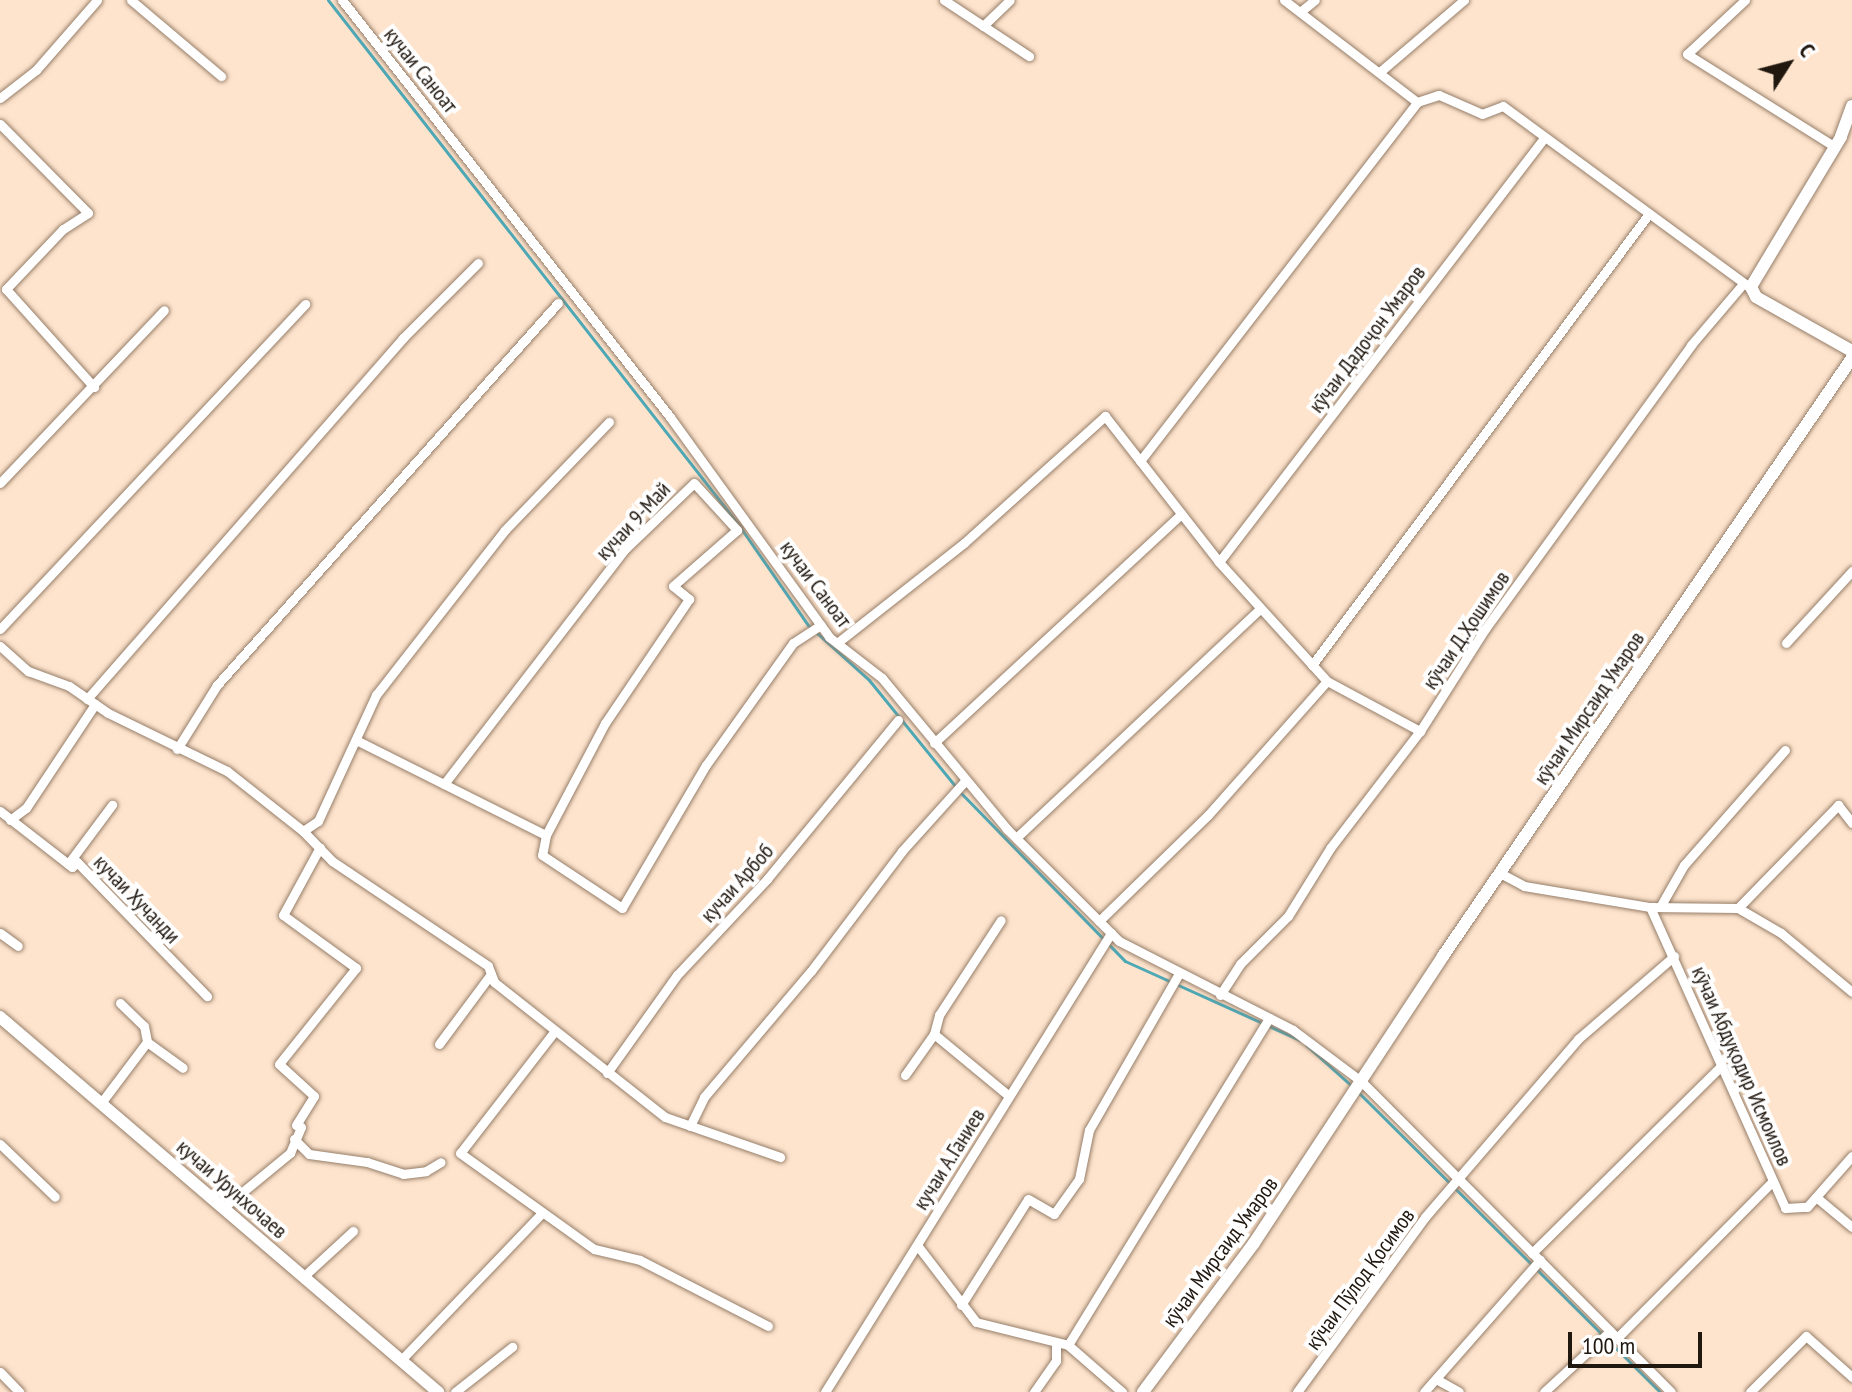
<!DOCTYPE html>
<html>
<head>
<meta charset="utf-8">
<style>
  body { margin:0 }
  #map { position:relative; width:1852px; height:1392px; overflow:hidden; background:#fee4cd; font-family:"PT Sans Narrow",sans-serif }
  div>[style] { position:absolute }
  .stream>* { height:3px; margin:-1.5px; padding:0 1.5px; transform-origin:1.5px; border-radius:1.5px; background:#4ea8b5 }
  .roads { filter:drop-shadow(0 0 2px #967e69) drop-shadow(0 0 2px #967e69) }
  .street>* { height:9px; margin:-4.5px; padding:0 4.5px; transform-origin:4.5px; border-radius:4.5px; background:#fff }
  .secondary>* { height:12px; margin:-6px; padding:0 6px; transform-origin:6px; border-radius:6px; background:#fff }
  span { translate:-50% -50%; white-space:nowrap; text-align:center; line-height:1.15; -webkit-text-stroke:8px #fff; paint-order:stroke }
  .street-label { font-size:22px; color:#20170f }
  .north { position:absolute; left:1748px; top:24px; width:80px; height:80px; -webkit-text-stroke:6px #fff; paint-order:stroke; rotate:54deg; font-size:22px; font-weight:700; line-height:32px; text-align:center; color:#20170f }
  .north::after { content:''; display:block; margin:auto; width:28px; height:36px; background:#20170f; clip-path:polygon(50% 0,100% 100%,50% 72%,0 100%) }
  .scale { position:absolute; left:1568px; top:1332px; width:134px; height:36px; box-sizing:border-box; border:4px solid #20170f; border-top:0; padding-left:10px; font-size:24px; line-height:28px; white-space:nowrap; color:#20170f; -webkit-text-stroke:6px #fff; paint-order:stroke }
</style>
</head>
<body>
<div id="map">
  <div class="stream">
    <div style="left:328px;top:0;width:665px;rotate:51.96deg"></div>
    <div style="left:738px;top:524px;width:123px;rotate:55.3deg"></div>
    <div style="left:808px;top:625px;width:82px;rotate:42deg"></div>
    <div style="left:869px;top:680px;width:136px;rotate:50.9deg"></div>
    <div style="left:960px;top:792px;width:236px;rotate:45.7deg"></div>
    <div style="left:1125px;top:961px;width:192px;rotate:24.3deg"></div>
    <div style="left:1306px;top:1045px;width:64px;rotate:41.9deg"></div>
    <div style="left:1359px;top:1093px;width:424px;rotate:44.8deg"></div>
  </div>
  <div class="roads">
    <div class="street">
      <div style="left:131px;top:0;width:118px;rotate:40.2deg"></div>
      <div style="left:342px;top:0;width:531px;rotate:51.81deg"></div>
      <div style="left:670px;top:417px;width:271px;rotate:54.1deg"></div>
      <div style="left:829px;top:637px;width:67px;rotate:37.7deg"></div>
      <div style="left:882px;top:678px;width:196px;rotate:50.4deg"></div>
      <div style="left:1007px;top:829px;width:158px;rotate:45deg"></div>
      <div style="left:1119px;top:941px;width:195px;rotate:27.1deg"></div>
      <div style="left:1293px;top:1030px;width:85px;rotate:36.9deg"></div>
      <div style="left:1361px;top:1081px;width:439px;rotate:45.1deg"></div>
      <div style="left:944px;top:0;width:102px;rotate:33.4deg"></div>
      <div style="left:1284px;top:0;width:168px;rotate:37.5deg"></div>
      <div style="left:1745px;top:0;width:79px;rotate:137deg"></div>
      <div style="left:1687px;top:54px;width:175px;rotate:32.1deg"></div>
      <div style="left:1300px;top:12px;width:19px;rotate:-39deg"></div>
      <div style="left:983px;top:26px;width:37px;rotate:-44deg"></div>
      <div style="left:1382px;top:70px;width:108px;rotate:-40.5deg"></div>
      <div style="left:0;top:98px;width:46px;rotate:-37.9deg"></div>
      <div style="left:36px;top:70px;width:93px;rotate:-48.9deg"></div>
      <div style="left:1417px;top:102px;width:23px;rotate:-18deg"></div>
      <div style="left:1439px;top:95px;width:47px;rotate:23.8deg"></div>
      <div style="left:1482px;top:114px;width:22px;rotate:-21deg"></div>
      <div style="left:1503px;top:106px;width:304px;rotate:36.3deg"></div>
      <div style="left:0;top:124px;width:125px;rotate:45.3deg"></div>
      <div style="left:88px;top:213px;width:30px;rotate:147deg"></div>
      <div style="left:63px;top:229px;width:83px;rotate:133.5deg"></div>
      <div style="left:6px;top:289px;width:132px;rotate:48.1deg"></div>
      <div style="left:1140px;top:461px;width:453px;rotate:-52.3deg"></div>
      <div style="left:0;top:483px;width:238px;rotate:-46.5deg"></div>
      <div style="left:1219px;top:562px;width:534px;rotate:-52.53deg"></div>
      <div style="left:0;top:629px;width:446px;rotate:-46.8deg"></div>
      <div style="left:837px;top:643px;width:162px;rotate:-38.2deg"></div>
      <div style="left:964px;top:543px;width:190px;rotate:-42deg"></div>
      <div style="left:1105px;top:416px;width:185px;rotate:52deg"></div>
      <div style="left:1219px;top:562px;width:161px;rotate:47.8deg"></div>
      <div style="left:1327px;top:681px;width:106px;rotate:28.3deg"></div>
      <div style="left:1786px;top:643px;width:98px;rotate:-47.5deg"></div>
      <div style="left:0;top:646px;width:38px;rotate:42deg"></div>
      <div style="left:28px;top:671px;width:44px;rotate:20.1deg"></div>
      <div style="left:69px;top:686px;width:47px;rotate:34.7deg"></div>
      <div style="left:108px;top:713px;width:132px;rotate:26deg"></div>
      <div style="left:227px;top:771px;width:97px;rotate:38.3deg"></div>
      <div style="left:303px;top:831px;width:42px;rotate:46deg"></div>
      <div style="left:332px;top:861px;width:188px;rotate:33.9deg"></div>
      <div style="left:488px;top:966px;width:17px;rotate:69deg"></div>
      <div style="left:494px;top:982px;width:218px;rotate:38.3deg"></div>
      <div style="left:665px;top:1117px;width:122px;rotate:19.2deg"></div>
      <div style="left:1312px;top:665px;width:562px;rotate:-53.25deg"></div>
      <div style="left:87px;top:699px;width:480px;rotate:-48.8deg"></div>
      <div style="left:403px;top:338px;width:106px;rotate:-45deg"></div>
      <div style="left:356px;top:740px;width:212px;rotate:26.6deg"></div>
      <div style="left:934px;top:743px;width:337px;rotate:-42.8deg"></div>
      <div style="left:177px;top:749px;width:75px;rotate:-58deg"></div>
      <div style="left:217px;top:685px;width:512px;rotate:-48.25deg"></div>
      <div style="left:444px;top:784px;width:297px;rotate:-52.4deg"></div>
      <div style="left:625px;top:549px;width:95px;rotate:-43.7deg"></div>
      <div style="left:694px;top:483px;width:64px;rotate:47.5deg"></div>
      <div style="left:737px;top:530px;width:85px;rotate:138.8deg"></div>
      <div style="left:673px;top:586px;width:21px;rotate:39deg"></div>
      <div style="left:689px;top:599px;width:150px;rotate:124.1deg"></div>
      <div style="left:605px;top:723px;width:127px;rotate:117.8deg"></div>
      <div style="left:546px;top:835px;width:20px;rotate:101deg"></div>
      <div style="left:542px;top:855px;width:96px;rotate:33.5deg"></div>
      <div style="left:622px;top:908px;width:166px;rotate:-59.6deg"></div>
      <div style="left:706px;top:765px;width:150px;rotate:-54.5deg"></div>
      <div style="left:793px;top:643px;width:33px;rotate:-33deg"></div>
      <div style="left:0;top:811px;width:91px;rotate:37.9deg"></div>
      <div style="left:72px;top:867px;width:7px;rotate:-45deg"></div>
      <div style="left:77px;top:862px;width:187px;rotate:45.9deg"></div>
      <div style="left:10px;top:820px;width:20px;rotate:-37deg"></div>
      <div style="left:26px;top:808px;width:125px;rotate:-56.4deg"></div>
      <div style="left:303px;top:831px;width:18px;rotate:-34deg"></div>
      <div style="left:318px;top:821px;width:139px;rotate:-65.3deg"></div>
      <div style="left:376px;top:695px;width:209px;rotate:-52deg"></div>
      <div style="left:505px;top:530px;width:150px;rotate:-46.1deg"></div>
      <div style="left:1017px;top:837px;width:333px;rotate:-43.2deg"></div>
      <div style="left:68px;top:864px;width:74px;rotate:-53.3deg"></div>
      <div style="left:1500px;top:873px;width:27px;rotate:28deg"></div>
      <div style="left:1524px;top:886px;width:128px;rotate:9.5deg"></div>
      <div style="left:1650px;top:907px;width:88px;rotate:0.7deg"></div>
      <div style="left:1738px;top:908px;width:144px;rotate:-45.8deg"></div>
      <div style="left:1838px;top:805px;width:23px;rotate:52deg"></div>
      <div style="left:1650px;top:907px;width:330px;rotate:65.8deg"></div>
      <div style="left:1785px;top:1208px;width:22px;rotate:-3deg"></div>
      <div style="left:1807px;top:1207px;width:68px;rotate:-48.6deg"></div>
      <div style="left:1660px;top:907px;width:48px;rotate:-60.3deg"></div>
      <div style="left:1684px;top:865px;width:153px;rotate:-48.7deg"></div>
      <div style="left:1738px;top:908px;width:50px;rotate:30.2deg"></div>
      <div style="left:1781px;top:933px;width:92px;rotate:39.7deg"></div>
      <div style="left:1099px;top:921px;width:152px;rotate:-44.2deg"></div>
      <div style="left:1208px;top:815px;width:179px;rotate:-48.4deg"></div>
      <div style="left:0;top:933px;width:22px;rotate:36deg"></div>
      <div style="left:1220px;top:995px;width:37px;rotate:-57deg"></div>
      <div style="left:1240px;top:964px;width:68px;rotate:-45deg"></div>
      <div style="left:1288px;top:916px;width:81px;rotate:-58.1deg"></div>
      <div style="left:1331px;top:847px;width:146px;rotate:-52.5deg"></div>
      <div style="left:1420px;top:731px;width:121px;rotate:-57.5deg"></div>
      <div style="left:1485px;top:629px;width:351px;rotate:-54deg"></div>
      <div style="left:1691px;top:345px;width:80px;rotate:-49.6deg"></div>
      <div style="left:120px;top:1003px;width:33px;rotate:44deg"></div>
      <div style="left:144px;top:1026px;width:16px;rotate:79deg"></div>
      <div style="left:554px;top:1032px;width:153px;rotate:127.8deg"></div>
      <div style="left:460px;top:1153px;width:165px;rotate:35.6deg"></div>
      <div style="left:594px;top:1249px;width:47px;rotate:13.4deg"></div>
      <div style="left:640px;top:1260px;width:144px;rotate:27.3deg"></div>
      <div style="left:934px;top:1034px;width:20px;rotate:-75deg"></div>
      <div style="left:939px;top:1015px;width:113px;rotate:-56.9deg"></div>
      <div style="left:439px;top:1044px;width:87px;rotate:-53.4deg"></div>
      <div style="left:607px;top:1073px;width:120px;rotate:-54.5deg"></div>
      <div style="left:677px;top:975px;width:132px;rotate:-46.8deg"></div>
      <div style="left:767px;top:879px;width:206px;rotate:-50.5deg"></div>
      <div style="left:905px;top:1075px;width:50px;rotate:-54.7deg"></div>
      <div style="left:934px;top:1034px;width:97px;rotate:39.6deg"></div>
      <div style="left:101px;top:1103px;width:76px;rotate:-53deg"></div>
      <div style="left:147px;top:1042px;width:44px;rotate:35.8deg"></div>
      <div style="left:690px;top:1126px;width:32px;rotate:-64deg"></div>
      <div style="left:704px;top:1097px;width:165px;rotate:-49.7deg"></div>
      <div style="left:811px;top:971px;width:151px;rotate:-52.8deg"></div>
      <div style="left:902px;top:851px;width:94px;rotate:-48deg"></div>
      <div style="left:294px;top:1139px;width:21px;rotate:45deg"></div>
      <div style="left:309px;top:1154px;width:59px;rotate:7.9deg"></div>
      <div style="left:367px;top:1162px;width:38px;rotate:18deg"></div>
      <div style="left:403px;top:1174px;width:23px;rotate:-7deg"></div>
      <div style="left:426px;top:1171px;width:17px;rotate:-31deg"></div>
      <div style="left:0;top:1144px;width:76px;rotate:43.9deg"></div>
      <div style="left:1816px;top:1197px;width:47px;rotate:39.8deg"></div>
      <div style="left:223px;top:1208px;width:87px;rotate:-39.4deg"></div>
      <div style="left:290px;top:1153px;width:28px;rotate:-67deg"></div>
      <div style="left:301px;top:1127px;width:5px;rotate:-158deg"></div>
      <div style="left:296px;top:1125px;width:34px;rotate:-58deg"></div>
      <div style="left:314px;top:1096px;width:47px;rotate:-137.6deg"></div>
      <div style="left:279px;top:1064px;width:123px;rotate:-51.3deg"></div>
      <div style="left:356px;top:968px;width:90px;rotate:-144deg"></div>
      <div style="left:283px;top:915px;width:77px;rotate:-61.4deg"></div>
      <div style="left:917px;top:1245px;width:97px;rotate:52.5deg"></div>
      <div style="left:976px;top:1322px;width:95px;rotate:14deg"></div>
      <div style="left:1068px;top:1345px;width:384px;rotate:-58.4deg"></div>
      <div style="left:1532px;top:1253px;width:267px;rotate:-44.7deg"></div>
      <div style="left:303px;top:1277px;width:68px;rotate:-42.6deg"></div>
      <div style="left:961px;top:1305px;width:125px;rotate:-57.7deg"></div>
      <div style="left:1028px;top:1199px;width:30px;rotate:30deg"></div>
      <div style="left:1054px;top:1214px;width:43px;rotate:-54.5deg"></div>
      <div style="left:1079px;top:1179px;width:50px;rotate:-78.5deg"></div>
      <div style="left:1089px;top:1130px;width:179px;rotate:-60.1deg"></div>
      <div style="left:1617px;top:1338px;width:221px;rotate:-45.2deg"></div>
      <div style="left:1068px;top:1345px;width:72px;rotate:41deg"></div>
      <div style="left:401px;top:1360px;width:202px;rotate:-46.2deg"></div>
      <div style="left:0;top:1372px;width:28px;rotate:46deg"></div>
      <div style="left:1436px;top:1379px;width:26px;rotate:29deg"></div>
      <div style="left:455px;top:1392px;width:73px;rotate:-38.3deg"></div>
      <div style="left:825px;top:1392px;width:541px;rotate:-58.07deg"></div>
      <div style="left:1034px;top:1392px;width:38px;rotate:-55deg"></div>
      <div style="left:1056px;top:1361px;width:15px;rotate:-90deg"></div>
      <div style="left:1297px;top:1392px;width:217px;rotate:-53.8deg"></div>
      <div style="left:1425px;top:1217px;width:235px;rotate:-49.3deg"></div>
      <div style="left:1578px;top:1039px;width:127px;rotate:-40.8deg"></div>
      <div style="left:1424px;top:1392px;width:176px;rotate:-48.7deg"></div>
      <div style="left:1544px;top:1392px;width:90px;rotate:-42.7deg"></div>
      <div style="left:1750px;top:1392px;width:79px;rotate:-45deg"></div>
      <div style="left:1806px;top:1336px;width:62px;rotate:41.7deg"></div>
    </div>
    <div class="secondary">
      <div style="left:1852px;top:106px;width:33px;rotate:110deg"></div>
      <div style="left:1841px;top:137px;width:175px;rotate:121deg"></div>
      <div style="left:1751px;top:287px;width:11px;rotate:63deg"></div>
      <div style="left:1756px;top:297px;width:110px;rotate:29.4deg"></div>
      <div style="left:0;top:1017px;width:577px;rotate:40.57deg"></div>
      <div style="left:1143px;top:1392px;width:186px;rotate:-53.3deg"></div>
      <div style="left:1254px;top:1243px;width:344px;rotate:-56.6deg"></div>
      <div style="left:1443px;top:956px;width:724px;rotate:-55.63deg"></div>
    </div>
  </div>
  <div class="street-label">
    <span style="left:421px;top:70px;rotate:51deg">кучаи Саноат</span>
    <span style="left:1367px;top:339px;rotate:-53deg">кӯчаи Дадоҷон Умаров</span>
    <span style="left:633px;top:521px;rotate:-47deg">кучаи 9-Май</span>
    <span style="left:816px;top:584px;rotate:53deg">кучаи Саноат</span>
    <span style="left:1466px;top:630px;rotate:-56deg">кӯчаи Д.Ҳошимов</span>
    <span style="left:1589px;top:708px;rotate:-56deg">кӯчаи Мирсаид Умаров</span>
    <span style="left:737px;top:883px;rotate:-48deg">кучаи Арбоб</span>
    <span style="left:137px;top:899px;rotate:46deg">кучаи Хучанди</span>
    <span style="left:1742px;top:1066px;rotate:66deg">кӯчаи Абдуқодир Исмоилов</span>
    <span style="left:949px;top:1159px;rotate:-58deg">кучаи А.Ганиев</span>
    <span style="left:232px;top:1189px;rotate:41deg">кучаи Урунхочаев</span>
    <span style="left:1220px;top:1252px;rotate:-54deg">кӯчаи Мирсаид Умаров</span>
    <span style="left:1360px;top:1279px;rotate:-54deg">кӯчаи Пӯлод Қосимов</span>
  </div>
  <div class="north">С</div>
  <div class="scale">100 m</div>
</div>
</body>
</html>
